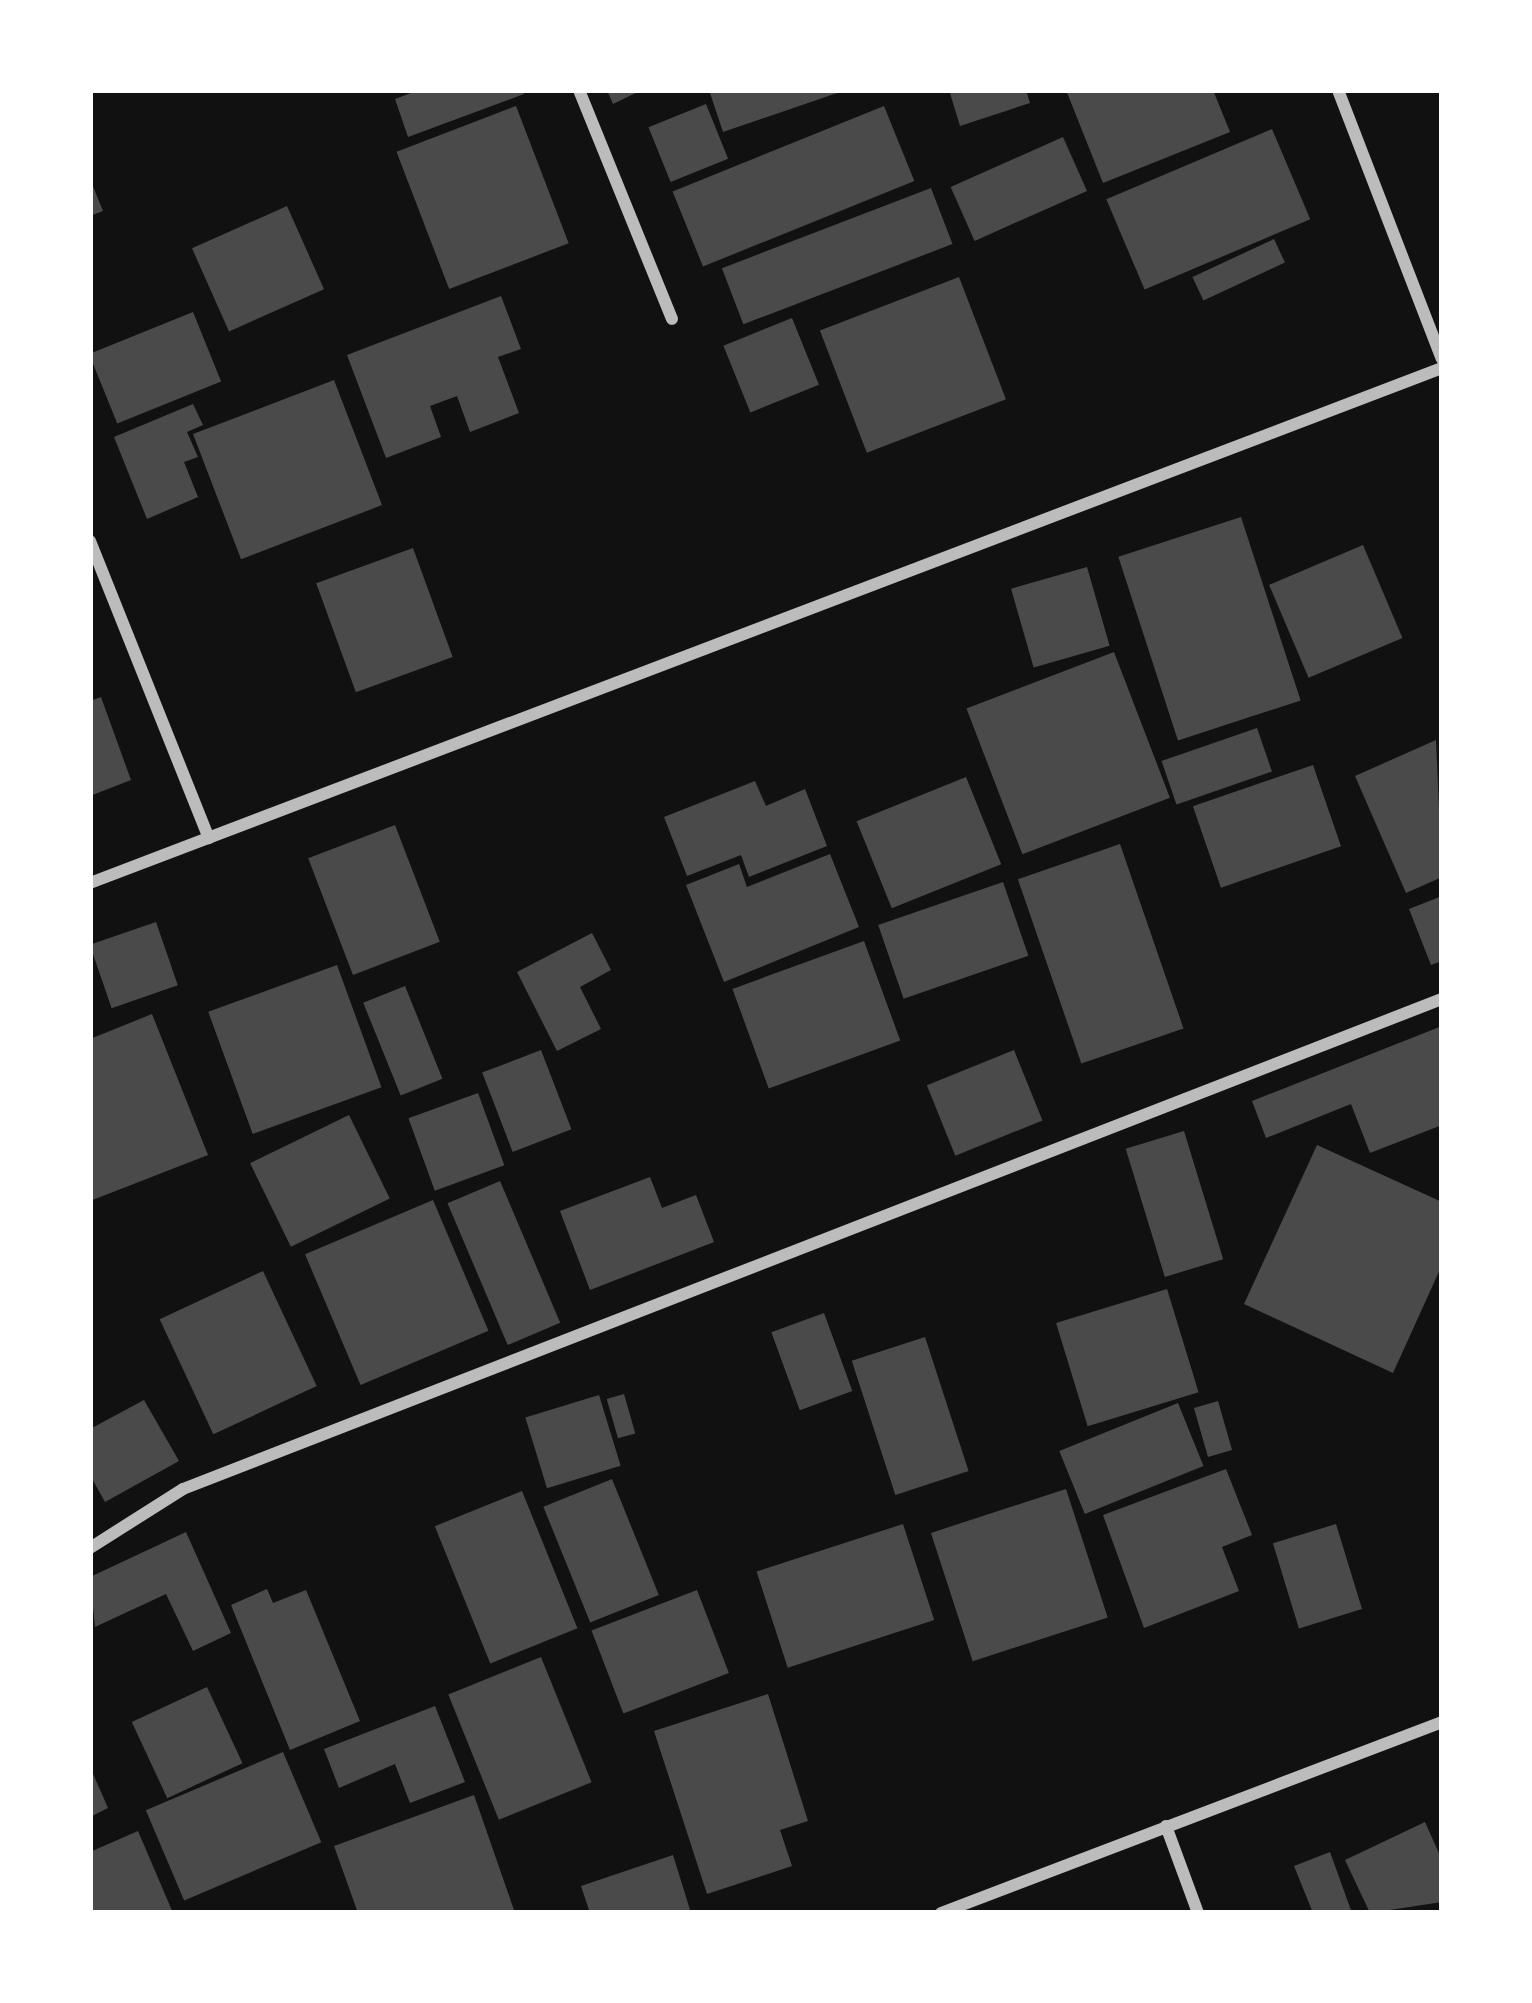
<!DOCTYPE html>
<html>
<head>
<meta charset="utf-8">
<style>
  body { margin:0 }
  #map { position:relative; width:1532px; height:2003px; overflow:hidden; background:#111; font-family:Lato,sans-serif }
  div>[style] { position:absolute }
  .building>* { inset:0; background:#4a4a4a; transform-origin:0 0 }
  .minor>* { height:12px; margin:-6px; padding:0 6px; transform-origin:6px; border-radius:6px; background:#bcbcbc }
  span { translate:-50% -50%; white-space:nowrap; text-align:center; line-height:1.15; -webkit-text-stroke:12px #fff; paint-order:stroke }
  .frame { position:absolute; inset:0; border:93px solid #fff; pointer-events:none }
</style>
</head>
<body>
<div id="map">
  <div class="building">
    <div style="clip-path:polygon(419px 90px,522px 90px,524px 94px,408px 137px,395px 99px)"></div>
    <div style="clip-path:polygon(607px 90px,642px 90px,613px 104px)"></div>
    <div style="clip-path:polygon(709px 90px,843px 90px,843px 91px,723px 132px)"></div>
    <div style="clip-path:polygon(949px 90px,1026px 90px,1030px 103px,960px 126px)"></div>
    <div style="clip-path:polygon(1066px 90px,1213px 90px,1230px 132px,1103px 183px)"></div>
    <div style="left:706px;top:104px;width:59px;height:62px;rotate:68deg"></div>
    <div style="left:516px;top:106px;width:147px;height:128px;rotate:69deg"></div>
    <div style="left:884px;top:106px;width:81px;height:228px;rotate:68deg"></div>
    <div style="left:1272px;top:129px;width:98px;height:180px;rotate:67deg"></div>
    <div style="left:1063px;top:137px;width:59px;height:123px;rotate:66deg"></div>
    <div style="clip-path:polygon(90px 179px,103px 211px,90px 216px)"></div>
    <div style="left:931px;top:188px;width:60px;height:224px;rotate:69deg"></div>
    <div style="left:287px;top:206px;width:91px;height:104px;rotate:66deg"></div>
    <div style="left:1274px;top:239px;width:26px;height:90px;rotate:65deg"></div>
    <div style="left:959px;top:277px;width:131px;height:149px;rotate:69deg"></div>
    <div style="clip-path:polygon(501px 296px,521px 349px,498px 357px,519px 413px,470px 432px,457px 396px,430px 406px,441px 437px,386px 458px,347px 355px)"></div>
    <div style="left:193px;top:312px;width:75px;height:112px;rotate:68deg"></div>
    <div style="left:792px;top:318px;width:72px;height:74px;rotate:68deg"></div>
    <div style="left:334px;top:380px;width:134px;height:151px;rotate:69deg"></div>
    <div style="clip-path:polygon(193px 404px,203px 425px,187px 432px,198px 457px,184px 462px,198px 497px,147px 519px,114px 437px)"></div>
    <div style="left:1241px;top:517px;width:193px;height:129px;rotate:72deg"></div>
    <div style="left:1363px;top:545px;width:101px;height:102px;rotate:67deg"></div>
    <div style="left:413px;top:548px;width:116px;height:103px;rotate:70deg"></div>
    <div style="left:1087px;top:567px;width:82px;height:79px;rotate:74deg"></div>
    <div style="left:1114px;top:652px;width:156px;height:158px;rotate:69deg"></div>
    <div style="clip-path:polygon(101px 697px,131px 780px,90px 796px,90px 701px)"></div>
    <div style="left:1257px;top:728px;width:46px;height:101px;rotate:71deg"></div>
    <div style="clip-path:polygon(1436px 740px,1442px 877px,1406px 893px,1355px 776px)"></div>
    <div style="left:1313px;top:765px;width:86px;height:127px;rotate:71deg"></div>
    <div style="left:966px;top:777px;width:94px;height:118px;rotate:68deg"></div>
    <div style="clip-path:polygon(755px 781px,766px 806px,805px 789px,827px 846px,749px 877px,741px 855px,687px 876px,664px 817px)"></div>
    <div style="left:395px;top:825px;width:125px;height:93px;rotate:69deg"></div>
    <div style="left:1120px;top:844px;width:195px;height:108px;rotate:71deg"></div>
    <div style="clip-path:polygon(830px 854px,859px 927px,724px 982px,686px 885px,739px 864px,747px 887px)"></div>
    <div style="left:1003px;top:882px;width:78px;height:132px;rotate:71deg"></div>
    <div style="clip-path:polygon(1442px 896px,1442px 961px,1431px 965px,1409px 909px)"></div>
    <div style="left:156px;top:922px;width:67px;height:70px;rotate:71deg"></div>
    <div style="clip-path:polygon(592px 933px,611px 970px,580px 987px,601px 1029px,557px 1051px,517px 972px)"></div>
    <div style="left:864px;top:941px;width:106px;height:140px;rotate:70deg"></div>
    <div style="left:337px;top:965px;width:130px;height:137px;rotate:70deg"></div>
    <div style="left:405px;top:986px;width:100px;height:45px;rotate:68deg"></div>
    <div style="clip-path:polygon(152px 1014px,208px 1155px,90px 1201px,90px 1039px)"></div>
    <div style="clip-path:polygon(1442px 1026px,1442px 1125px,1370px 1153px,1351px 1104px,1266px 1138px,1252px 1101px)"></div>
    <div style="left:541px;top:1050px;width:85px;height:63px;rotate:69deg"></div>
    <div style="left:1014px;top:1050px;width:76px;height:94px;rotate:68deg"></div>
    <div style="left:478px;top:1093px;width:77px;height:74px;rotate:70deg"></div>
    <div style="left:349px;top:1115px;width:93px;height:110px;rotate:64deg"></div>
    <div style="left:1184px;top:1131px;width:134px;height:61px;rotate:73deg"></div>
    <div style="clip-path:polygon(1317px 1145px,1442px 1202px,1442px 1265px,1393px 1373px,1244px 1304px)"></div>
    <div style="clip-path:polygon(650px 1177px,662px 1208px,696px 1195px,714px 1242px,590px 1290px,560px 1211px)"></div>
    <div style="left:500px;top:1181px;width:154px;height:57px;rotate:67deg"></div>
    <div style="left:433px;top:1200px;width:142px;height:139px;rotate:67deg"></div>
    <div style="left:263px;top:1271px;width:127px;height:114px;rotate:65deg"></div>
    <div style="left:1167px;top:1289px;width:108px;height:116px;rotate:73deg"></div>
    <div style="left:824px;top:1313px;width:83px;height:56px;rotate:70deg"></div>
    <div style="left:925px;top:1337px;width:141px;height:77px;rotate:72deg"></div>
    <div style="left:624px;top:1394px;width:41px;height:18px;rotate:74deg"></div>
    <div style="left:599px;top:1395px;width:74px;height:77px;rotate:73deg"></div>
    <div style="clip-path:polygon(144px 1400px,179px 1461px,105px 1502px,90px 1475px,90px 1429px)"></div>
    <div style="left:1218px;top:1401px;width:51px;height:25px;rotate:74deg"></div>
    <div style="left:1178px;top:1403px;width:68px;height:128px;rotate:68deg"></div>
    <div style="clip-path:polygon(1226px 1469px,1252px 1535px,1222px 1547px,1239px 1591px,1144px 1628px,1103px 1515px)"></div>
    <div style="left:612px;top:1479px;width:125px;height:74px;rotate:68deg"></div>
    <div style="left:1066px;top:1489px;width:135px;height:142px;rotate:72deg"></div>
    <div style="left:522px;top:1491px;width:148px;height:94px;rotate:68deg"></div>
    <div style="left:903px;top:1524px;width:101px;height:154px;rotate:72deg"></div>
    <div style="left:1336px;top:1524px;width:89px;height:66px;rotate:73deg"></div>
    <div style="clip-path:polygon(186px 1532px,231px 1633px,193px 1651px,166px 1594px,95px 1627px,90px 1577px)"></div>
    <div style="clip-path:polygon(267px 1589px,273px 1603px,306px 1590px,360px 1721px,290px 1750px,231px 1605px)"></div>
    <div style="left:697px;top:1590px;width:89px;height:113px;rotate:69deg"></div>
    <div style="left:541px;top:1657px;width:135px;height:100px;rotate:68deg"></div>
    <div style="left:207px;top:1687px;width:84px;height:83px;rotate:65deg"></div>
    <div style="clip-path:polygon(768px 1694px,808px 1821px,780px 1830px,792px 1866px,707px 1894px,654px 1731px)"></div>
    <div style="clip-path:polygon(435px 1706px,465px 1782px,410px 1803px,395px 1764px,339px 1788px,324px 1749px)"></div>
    <div style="left:283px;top:1752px;width:98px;height:149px;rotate:67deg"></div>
    <div style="clip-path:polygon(90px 1767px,108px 1808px,90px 1817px)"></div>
    <div style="clip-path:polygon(474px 1795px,515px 1913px,358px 1913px,334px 1846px)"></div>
    <div style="clip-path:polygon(1425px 1822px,1442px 1860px,1442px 1902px,1370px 1913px,1345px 1860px)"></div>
    <div style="clip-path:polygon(138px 1831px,173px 1913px,90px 1913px,90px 1852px)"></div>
    <div style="clip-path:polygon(1330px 1852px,1352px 1913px,1313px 1913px,1294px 1866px)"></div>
    <div style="clip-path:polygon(673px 1855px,691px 1913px,590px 1913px,581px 1886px)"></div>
  </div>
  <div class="minor">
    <div style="left:579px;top:90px;width:247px;rotate:67.9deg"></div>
    <div style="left:1338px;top:90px;width:288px;rotate:68.9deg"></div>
    <div style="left:90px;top:541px;width:320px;rotate:68.2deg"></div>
    <div style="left:90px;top:883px;width:1447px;rotate:-20.85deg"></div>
    <div style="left:90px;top:1548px;width:110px;rotate:-32.4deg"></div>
    <div style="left:183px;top:1489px;width:1351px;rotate:-21.27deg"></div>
    <div style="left:1166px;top:1826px;width:93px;rotate:69.8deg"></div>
    <div style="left:941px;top:1913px;width:536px;rotate:-20.87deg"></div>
  </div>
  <div class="frame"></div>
</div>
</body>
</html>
